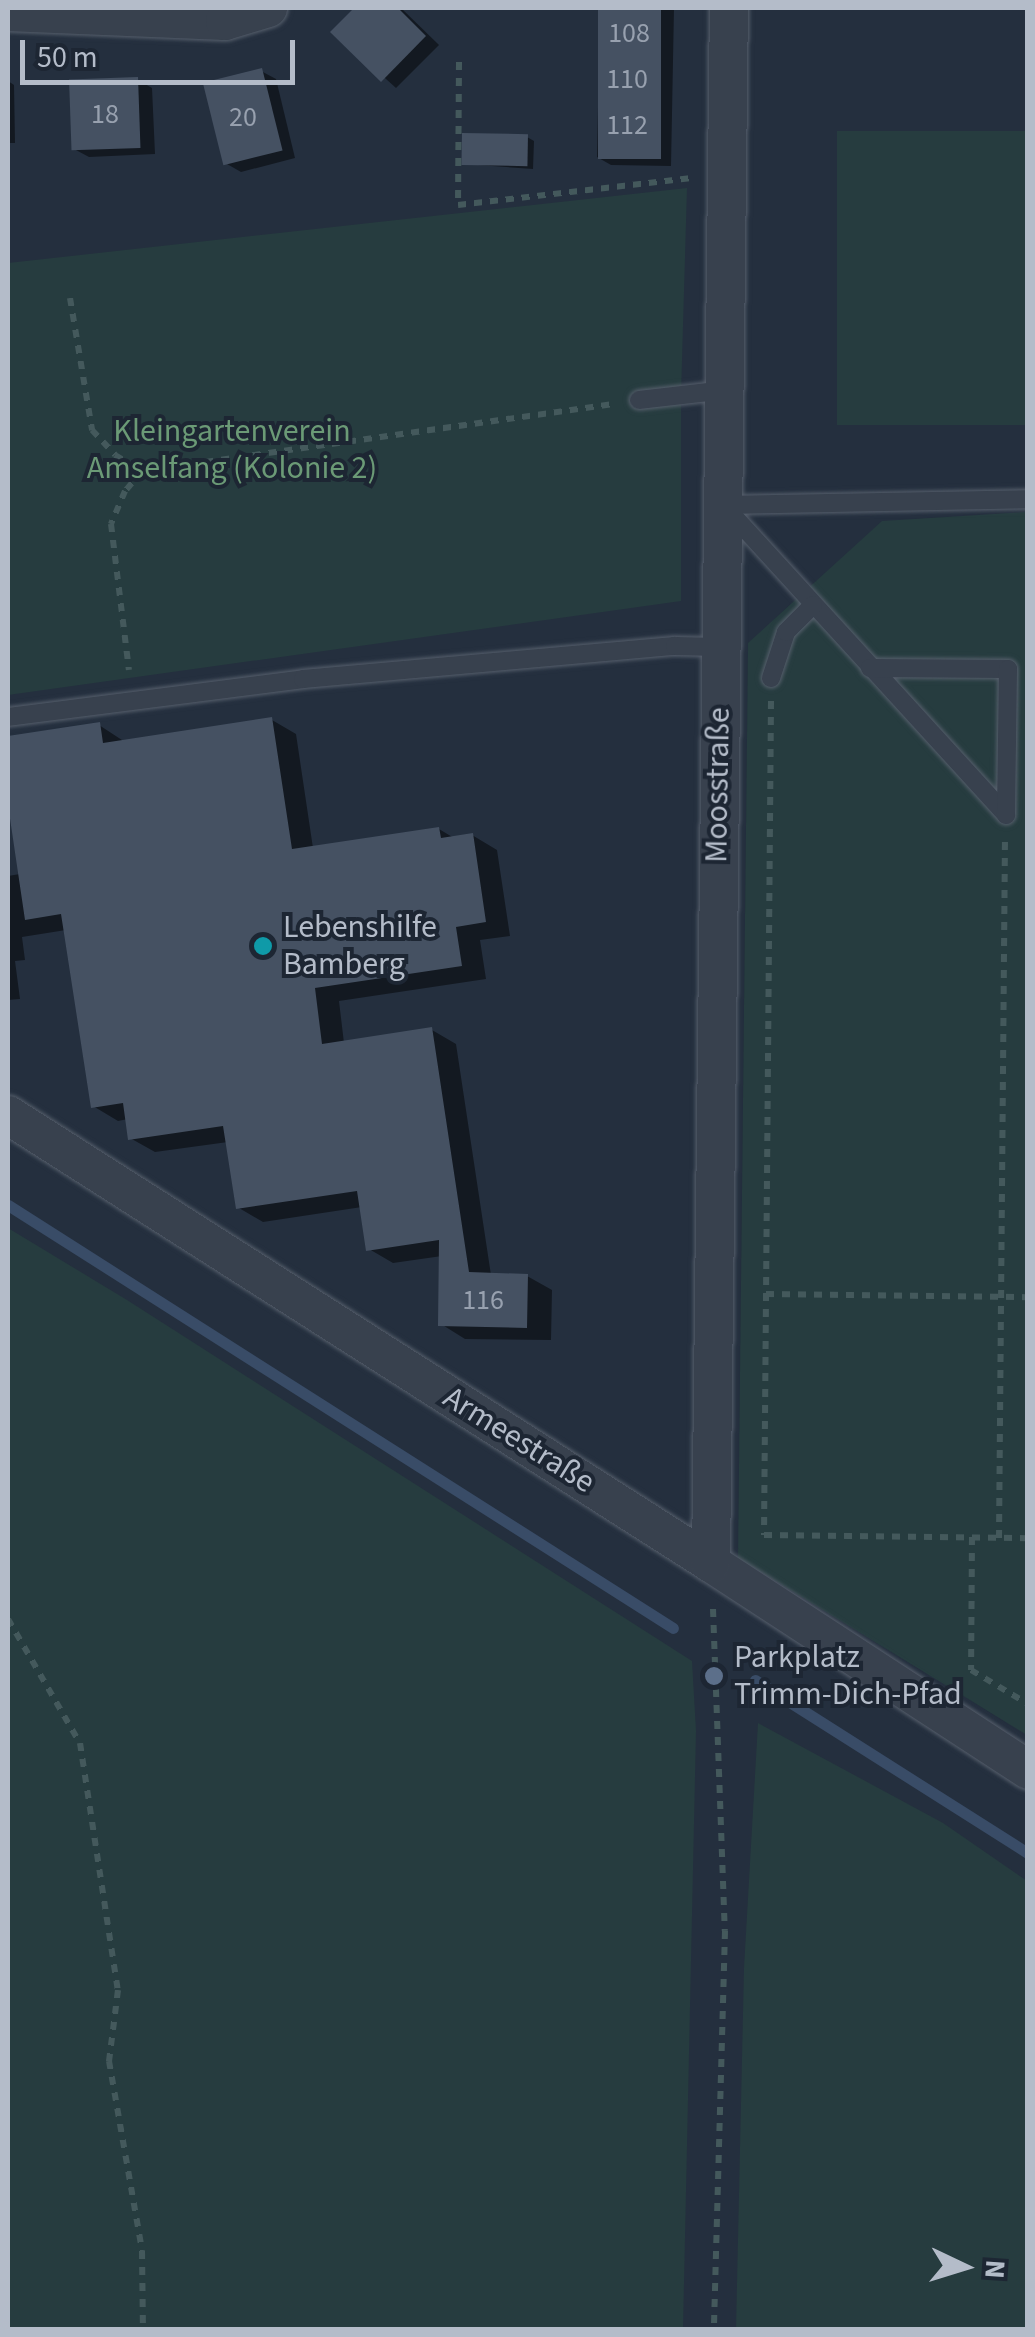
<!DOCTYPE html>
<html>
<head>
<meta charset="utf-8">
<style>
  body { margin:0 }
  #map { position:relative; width:1035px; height:2337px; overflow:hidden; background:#242f3e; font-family:"Source Sans 3",sans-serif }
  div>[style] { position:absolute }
  .green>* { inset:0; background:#263c3f; transform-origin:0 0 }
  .shadow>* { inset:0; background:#0007 }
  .stream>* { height:11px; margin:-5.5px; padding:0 5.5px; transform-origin:5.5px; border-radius:5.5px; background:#394c67 }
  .building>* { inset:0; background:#455162; transform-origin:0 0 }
  .path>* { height:6px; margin-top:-3px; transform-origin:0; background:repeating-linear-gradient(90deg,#44595c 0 8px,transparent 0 16px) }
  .roads { filter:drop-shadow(0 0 2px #565f6c) drop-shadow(0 0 2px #565f6c) }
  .lane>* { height:18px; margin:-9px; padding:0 9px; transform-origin:9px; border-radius:9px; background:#38414e }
  .street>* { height:38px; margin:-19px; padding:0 19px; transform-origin:19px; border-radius:19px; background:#38414e }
  .dots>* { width:28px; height:28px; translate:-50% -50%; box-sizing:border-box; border:5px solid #1d2633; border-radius:50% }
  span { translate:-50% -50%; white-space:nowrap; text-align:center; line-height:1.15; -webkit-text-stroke:8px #1d2633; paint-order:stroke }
  .number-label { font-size:28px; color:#98a1af }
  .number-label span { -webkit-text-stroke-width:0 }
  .park-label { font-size:32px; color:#6b9a76 }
  .street-label { font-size:32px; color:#b4bcc9 }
  .poi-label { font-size:32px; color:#b4bcc9 }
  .left { translate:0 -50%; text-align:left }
  .frame { position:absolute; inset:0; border:10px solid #b4bcc9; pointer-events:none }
  .north { position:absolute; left:915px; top:2217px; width:100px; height:100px; -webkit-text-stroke:8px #1d2633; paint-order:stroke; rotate:94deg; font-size:28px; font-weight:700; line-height:40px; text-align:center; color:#b4bcc9 }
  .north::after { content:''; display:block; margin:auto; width:35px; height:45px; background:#b4bcc9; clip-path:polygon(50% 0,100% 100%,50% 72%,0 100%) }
  .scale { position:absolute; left:20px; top:40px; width:275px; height:45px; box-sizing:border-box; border:5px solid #b4bcc9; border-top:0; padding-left:12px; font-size:30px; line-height:35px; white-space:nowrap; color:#b4bcc9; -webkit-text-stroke:8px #1d2633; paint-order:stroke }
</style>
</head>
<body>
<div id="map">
  <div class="green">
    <div style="left:1027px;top:131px;width:294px;height:190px;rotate:90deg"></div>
    <div style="clip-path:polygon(687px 188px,681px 395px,681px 601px,8px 695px,8px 263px)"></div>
    <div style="clip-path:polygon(1027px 512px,1027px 1735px,738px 1558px,748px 643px,882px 521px)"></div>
    <div style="clip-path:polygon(8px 1228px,127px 1300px,692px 1661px,696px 1731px,683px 2329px,8px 2329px)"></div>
    <div style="clip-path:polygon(758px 1723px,943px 1823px,1027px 1881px,1027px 2329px,736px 2329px,744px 1968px)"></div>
  </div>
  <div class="shadow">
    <div style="clip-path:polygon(358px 8px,401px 8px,439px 45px,396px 88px,334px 32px)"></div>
    <div style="clip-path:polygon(600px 8px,674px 8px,671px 166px,611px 165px,597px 157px)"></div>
    <div style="clip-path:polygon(261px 71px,276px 79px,295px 158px,241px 172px,227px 164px)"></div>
    <div style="clip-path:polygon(138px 80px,152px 88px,155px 154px,89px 157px,74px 149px)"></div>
    <div style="clip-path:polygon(8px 81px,14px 85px,15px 143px,8px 143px)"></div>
    <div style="clip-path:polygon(527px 137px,534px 141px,533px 169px,464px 164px)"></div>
    <div style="clip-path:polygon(272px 720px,296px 734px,313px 848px,439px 829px,454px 838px,472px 835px,497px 850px,510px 936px,480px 940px,486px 979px,339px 1001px,344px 1043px,432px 1030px,456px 1044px,491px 1275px,527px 1276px,552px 1290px,551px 1340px,465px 1339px,441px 1324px,442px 1256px,393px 1263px,369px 1249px,362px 1207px,263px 1222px,239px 1208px,228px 1142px,155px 1152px,130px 1138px,128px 1119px,118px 1121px,93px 1106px,66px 930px,22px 937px,25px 960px,15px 961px,20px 999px,8px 1000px,8px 876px,20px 874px,8px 789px,8px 739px,99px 725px,125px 742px)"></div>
  </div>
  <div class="stream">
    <div style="left:8px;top:1205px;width:788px;rotate:32.46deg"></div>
    <div style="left:755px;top:1680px;width:323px;rotate:32.4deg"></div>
  </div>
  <div class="building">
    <div style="clip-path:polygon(354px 8px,398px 8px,426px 36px,381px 82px,330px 32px)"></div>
    <div style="left:598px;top:8px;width:63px;height:151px"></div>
    <div style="left:262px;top:68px;width:85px;height:61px;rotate:76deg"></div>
    <div style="left:138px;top:77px;width:71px;height:69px;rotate:88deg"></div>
    <div style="left:462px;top:133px;width:66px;height:32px;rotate:1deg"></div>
    <div style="clip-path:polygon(272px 717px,292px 849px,439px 827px,441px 838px,473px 833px,486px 922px,456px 927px,462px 966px,315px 988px,322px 1044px,432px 1027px,469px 1272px,528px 1274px,527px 1328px,438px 1326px,439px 1240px,366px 1251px,357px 1191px,236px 1209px,223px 1126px,128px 1140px,123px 1103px,91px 1108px,61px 914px,25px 920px,8px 805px,8px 736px,100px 722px,103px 743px)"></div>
  </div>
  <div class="path">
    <div style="left:459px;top:62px;width:143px;rotate:90.4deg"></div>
    <div style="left:458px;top:205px;width:235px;rotate:-6.6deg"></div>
    <div style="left:70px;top:298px;width:134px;rotate:80.5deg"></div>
    <div style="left:92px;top:430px;width:34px;rotate:47deg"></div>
    <div style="left:115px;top:455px;width:31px;rotate:31deg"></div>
    <div style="left:142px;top:471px;width:26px;rotate:130deg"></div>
    <div style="left:125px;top:491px;width:36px;rotate:113deg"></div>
    <div style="left:111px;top:524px;width:147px;rotate:83deg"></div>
    <div style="left:142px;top:471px;width:476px;rotate:-8.1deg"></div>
    <div style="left:771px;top:701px;width:834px;rotate:90.48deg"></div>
    <div style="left:764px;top:1535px;width:264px;rotate:0.7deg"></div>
    <div style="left:766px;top:1294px;width:262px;rotate:0.7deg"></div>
    <div style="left:972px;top:1537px;width:133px;rotate:90.4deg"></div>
    <div style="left:971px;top:1670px;width:66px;rotate:30.8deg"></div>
    <div style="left:999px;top:1538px;width:697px;rotate:-89.51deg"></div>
    <div style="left:713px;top:1609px;width:322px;rotate:87.9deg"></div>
    <div style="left:725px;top:1931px;width:399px;rotate:91.6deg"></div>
    <div style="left:8px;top:1619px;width:143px;rotate:59.9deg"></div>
    <div style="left:80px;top:1743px;width:250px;rotate:81.3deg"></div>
    <div style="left:118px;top:1990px;width:72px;rotate:97.2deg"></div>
    <div style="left:109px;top:2061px;width:193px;rotate:80.1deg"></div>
    <div style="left:142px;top:2251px;width:79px;rotate:89.3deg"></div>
  </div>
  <div class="roads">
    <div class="lane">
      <div style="left:639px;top:400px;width:87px;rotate:-6.6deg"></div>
      <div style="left:724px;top:505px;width:304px;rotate:-1.1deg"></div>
      <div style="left:727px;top:509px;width:414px;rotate:47.6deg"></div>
      <div style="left:870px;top:668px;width:138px;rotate:0.4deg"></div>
      <div style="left:1008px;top:669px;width:146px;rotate:90.8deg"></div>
      <div style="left:771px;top:678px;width:48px;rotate:-71.9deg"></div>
      <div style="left:786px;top:632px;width:38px;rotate:-45deg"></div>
      <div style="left:8px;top:717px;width:297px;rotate:-7.3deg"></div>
      <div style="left:303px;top:679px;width:373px;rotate:-5.1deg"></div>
      <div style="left:675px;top:646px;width:44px;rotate:1.3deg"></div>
    </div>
    <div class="street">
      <div style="left:8px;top:12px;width:217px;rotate:2.4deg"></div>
      <div style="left:225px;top:21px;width:45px;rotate:-16.8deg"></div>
      <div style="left:8px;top:1115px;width:834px;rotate:32.51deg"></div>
      <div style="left:711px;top:1563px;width:379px;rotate:33.1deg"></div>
      <div style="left:711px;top:1563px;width:1555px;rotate:-89.34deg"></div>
    </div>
  </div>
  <div class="dots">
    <div style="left:263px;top:946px;background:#0f9aa8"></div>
    <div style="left:714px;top:1676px;background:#5c6f8a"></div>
  </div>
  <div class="number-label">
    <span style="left:629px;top:33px">108</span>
    <span style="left:627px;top:79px">110</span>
    <span style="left:105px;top:114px">18</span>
    <span style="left:243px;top:117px">20</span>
    <span style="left:627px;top:125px">112</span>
    <span style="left:483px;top:1300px">116</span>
  </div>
  <div class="park-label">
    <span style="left:232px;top:450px">Kleingartenverein<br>Amselfang (Kolonie 2)</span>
  </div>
  <div class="street-label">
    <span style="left:718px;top:785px;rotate:-89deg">Moosstraße</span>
    <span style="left:519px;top:1440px;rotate:32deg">Armeestraße</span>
  </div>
  <div class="poi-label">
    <span class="left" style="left:283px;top:946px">Lebenshilfe<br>Bamberg</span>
    <span class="left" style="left:734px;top:1676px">Parkplatz<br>Trimm-Dich-Pfad</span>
  </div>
  <div class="frame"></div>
  <div class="north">N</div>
  <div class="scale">50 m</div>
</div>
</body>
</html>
